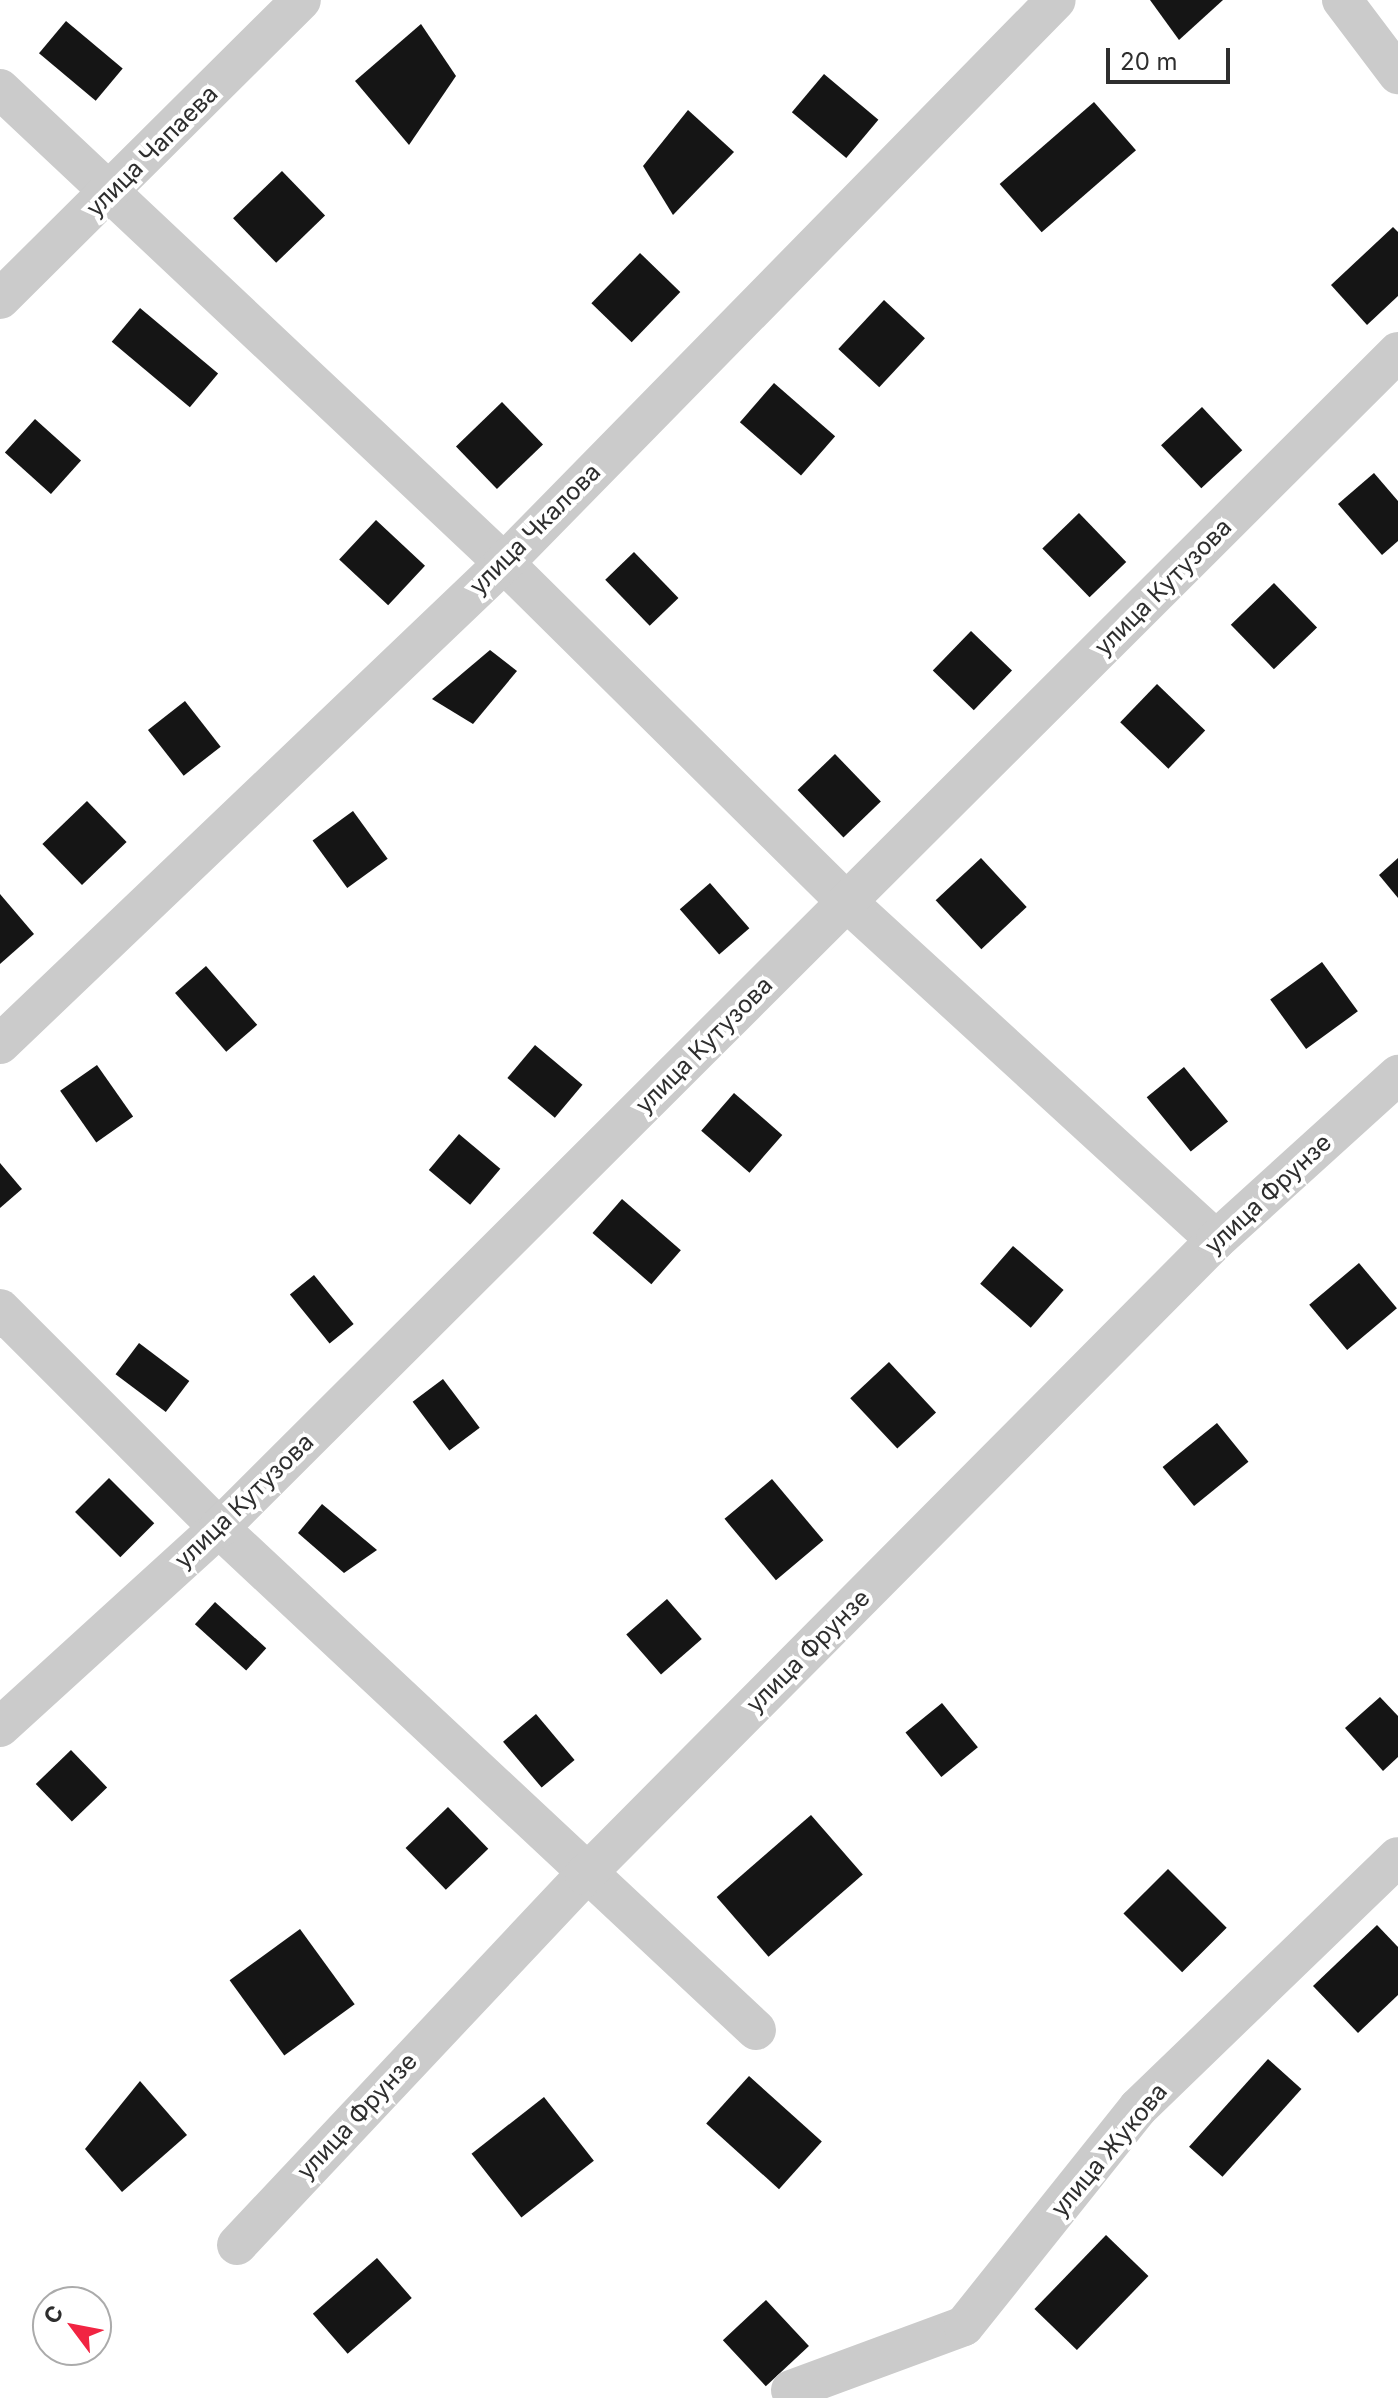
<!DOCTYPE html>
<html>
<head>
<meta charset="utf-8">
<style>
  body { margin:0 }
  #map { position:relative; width:1398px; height:2398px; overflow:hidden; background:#fff; font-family:Inter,sans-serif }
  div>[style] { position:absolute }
  .building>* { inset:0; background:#151515; transform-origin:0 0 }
  .street>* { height:40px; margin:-20px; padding:0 20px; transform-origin:20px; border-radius:20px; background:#cbcbcb }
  span { translate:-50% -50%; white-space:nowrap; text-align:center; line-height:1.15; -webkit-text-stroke:8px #fff; paint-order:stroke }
  .street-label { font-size:24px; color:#2e2e2e }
  .north { position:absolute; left:32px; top:2286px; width:80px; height:80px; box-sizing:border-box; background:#fff; border:2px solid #ababab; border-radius:50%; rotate:302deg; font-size:22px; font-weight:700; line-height:32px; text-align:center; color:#2e2e2e }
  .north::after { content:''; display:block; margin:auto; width:28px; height:36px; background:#f12442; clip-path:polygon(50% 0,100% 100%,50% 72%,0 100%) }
  .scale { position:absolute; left:1106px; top:48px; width:124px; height:36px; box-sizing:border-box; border:4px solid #2e2e2e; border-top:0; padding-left:10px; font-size:24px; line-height:28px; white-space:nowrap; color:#2e2e2e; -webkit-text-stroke:6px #fff; paint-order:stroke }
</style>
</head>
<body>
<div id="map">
  <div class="building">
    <div style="clip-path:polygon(1150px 0,1223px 0,1179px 40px)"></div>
    <div style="left:66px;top:21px;width:74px;height:42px;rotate:40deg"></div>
    <div style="clip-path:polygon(421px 24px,456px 76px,409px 145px,355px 81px)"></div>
    <div style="left:824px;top:74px;width:71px;height:50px;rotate:40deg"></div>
    <div style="left:1094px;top:102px;width:64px;height:125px;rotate:49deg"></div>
    <div style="clip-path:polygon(688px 110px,734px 152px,673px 215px,643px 166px)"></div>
    <div style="left:282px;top:171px;width:62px;height:68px;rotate:46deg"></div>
    <div style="clip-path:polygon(1393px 227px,1398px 232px,1398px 296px,1367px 325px,1331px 285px)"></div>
    <div style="left:640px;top:253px;width:56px;height:70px;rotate:44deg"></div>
    <div style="left:884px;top:300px;width:56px;height:67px;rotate:43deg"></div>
    <div style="left:140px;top:308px;width:102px;height:44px;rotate:40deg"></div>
    <div style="left:774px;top:383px;width:81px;height:52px;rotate:41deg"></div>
    <div style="left:502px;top:402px;width:59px;height:64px;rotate:46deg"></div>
    <div style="left:1202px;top:407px;width:59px;height:56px;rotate:47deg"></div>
    <div style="left:35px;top:419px;width:62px;height:45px;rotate:42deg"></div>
    <div style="clip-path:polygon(1374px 473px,1398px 501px,1398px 541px,1382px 555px,1338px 504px)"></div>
    <div style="left:1079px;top:513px;width:68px;height:51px;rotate:46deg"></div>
    <div style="left:376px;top:520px;width:67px;height:54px;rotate:43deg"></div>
    <div style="left:634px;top:552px;width:64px;height:40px;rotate:46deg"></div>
    <div style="left:1274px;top:583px;width:62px;height:60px;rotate:46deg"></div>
    <div style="left:971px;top:631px;width:57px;height:55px;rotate:44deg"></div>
    <div style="clip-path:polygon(490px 650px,517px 671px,473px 724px,432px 699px)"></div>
    <div style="left:1157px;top:684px;width:67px;height:53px;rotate:44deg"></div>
    <div style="left:185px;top:701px;width:58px;height:47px;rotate:52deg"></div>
    <div style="left:835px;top:754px;width:66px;height:52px;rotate:46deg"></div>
    <div style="left:87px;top:801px;width:57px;height:62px;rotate:46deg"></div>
    <div style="left:353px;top:811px;width:59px;height:50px;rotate:54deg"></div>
    <div style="left:981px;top:858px;width:67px;height:62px;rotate:47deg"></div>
    <div style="clip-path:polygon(1398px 858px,1398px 898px,1379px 875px)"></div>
    <div style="left:710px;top:883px;width:60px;height:40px;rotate:49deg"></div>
    <div style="clip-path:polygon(0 894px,34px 934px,0 964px)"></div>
    <div style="left:1322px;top:962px;width:61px;height:64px;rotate:54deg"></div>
    <div style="left:206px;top:966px;width:78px;height:41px;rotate:49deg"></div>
    <div style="left:535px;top:1045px;width:62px;height:43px;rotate:40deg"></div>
    <div style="left:97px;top:1065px;width:63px;height:45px;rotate:55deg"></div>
    <div style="left:1184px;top:1067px;width:70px;height:48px;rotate:51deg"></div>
    <div style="left:734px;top:1093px;width:64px;height:50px;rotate:41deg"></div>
    <div style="left:459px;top:1134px;width:54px;height:47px;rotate:40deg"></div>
    <div style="clip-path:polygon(0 1163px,22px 1189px,0 1208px)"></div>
    <div style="left:622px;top:1199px;width:78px;height:45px;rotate:41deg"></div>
    <div style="left:1013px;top:1246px;width:67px;height:50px;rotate:41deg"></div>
    <div style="left:1359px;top:1263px;width:59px;height:65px;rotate:50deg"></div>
    <div style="left:314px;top:1275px;width:63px;height:31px;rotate:51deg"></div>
    <div style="left:139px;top:1343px;width:63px;height:39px;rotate:37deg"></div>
    <div style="left:889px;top:1362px;width:69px;height:53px;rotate:47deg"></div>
    <div style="left:443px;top:1379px;width:61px;height:38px;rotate:53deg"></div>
    <div style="left:1217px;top:1423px;width:50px;height:70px;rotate:51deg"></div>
    <div style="left:109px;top:1478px;width:64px;height:48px;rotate:45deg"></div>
    <div style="left:772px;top:1479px;width:80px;height:62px;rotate:50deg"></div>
    <div style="clip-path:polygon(322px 1504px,377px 1550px,344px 1573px,298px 1533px)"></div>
    <div style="left:667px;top:1599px;width:53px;height:54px;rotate:49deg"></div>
    <div style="left:215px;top:1602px;width:69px;height:30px;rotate:42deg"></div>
    <div style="clip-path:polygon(1380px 1697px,1398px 1716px,1398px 1757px,1383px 1771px,1345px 1728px)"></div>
    <div style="left:942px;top:1703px;width:57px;height:47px;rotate:51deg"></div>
    <div style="left:536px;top:1714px;width:60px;height:43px;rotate:50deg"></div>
    <div style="left:71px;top:1750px;width:52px;height:49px;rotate:46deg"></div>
    <div style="left:448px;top:1807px;width:58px;height:59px;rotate:46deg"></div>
    <div style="left:811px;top:1815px;width:79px;height:125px;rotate:49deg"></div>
    <div style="left:1168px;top:1869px;width:83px;height:63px;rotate:45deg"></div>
    <div style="clip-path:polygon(1377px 1925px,1398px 1947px,1398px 1995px,1358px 2033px,1313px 1986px)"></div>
    <div style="left:300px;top:1929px;width:93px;height:87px;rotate:54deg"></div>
    <div style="left:1268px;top:2059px;width:45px;height:118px;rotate:42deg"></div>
    <div style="left:749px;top:2076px;width:98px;height:64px;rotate:42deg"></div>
    <div style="clip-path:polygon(140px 2081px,187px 2135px,122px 2192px,85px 2149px)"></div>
    <div style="left:544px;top:2097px;width:81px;height:92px;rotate:52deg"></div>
    <div style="left:1106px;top:2235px;width:59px;height:103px;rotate:44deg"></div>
    <div style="left:377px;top:2258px;width:53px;height:85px;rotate:49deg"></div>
    <div style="left:766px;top:2300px;width:63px;height:59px;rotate:47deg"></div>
  </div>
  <div class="street">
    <div style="left:1342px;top:0;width:93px;rotate:52.9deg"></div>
    <div style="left:0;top:89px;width:692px;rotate:43.24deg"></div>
    <div style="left:504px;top:563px;width:482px;rotate:44.7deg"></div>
    <div style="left:847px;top:902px;width:500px;rotate:42.49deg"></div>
    <div style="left:0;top:299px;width:424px;rotate:-44.8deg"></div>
    <div style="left:0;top:1044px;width:697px;rotate:-43.66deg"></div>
    <div style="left:504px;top:563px;width:788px;rotate:-45.57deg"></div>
    <div style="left:0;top:1309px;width:310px;rotate:45deg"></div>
    <div style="left:219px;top:1528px;width:735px;rotate:43.07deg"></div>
    <div style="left:0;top:1727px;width:296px;rotate:-42.3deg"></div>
    <div style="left:219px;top:1528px;width:1665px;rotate:-44.93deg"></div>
    <div style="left:237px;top:2245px;width:508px;rotate:-46.76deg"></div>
    <div style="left:585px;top:1875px;width:895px;rotate:-45.18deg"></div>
    <div style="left:1216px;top:1240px;width:246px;rotate:-42.2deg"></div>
    <div style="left:791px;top:2390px;width:184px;rotate:-20.3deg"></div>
    <div style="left:964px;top:2326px;width:279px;rotate:-51.4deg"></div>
    <div style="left:1138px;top:2108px;width:361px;rotate:-44deg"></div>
  </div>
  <div class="street-label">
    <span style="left:152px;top:151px;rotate:-45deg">улица Чапаева</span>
    <span style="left:535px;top:529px;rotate:-45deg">улица Чкалова</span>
    <span style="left:1163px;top:587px;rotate:-45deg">улица Кутузова</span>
    <span style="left:704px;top:1045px;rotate:-45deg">улица Кутузова</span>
    <span style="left:1268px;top:1194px;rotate:-43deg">улица Фрунзе</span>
    <span style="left:244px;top:1501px;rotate:-44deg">улица Кутузова</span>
    <span style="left:808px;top:1651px;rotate:-45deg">улица Фрунзе</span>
    <span style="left:357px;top:2116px;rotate:-47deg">улица Фрунзе</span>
    <span style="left:1109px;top:2150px;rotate:-50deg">улица Жукова</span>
  </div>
  <div class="north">С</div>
  <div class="scale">20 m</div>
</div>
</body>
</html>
